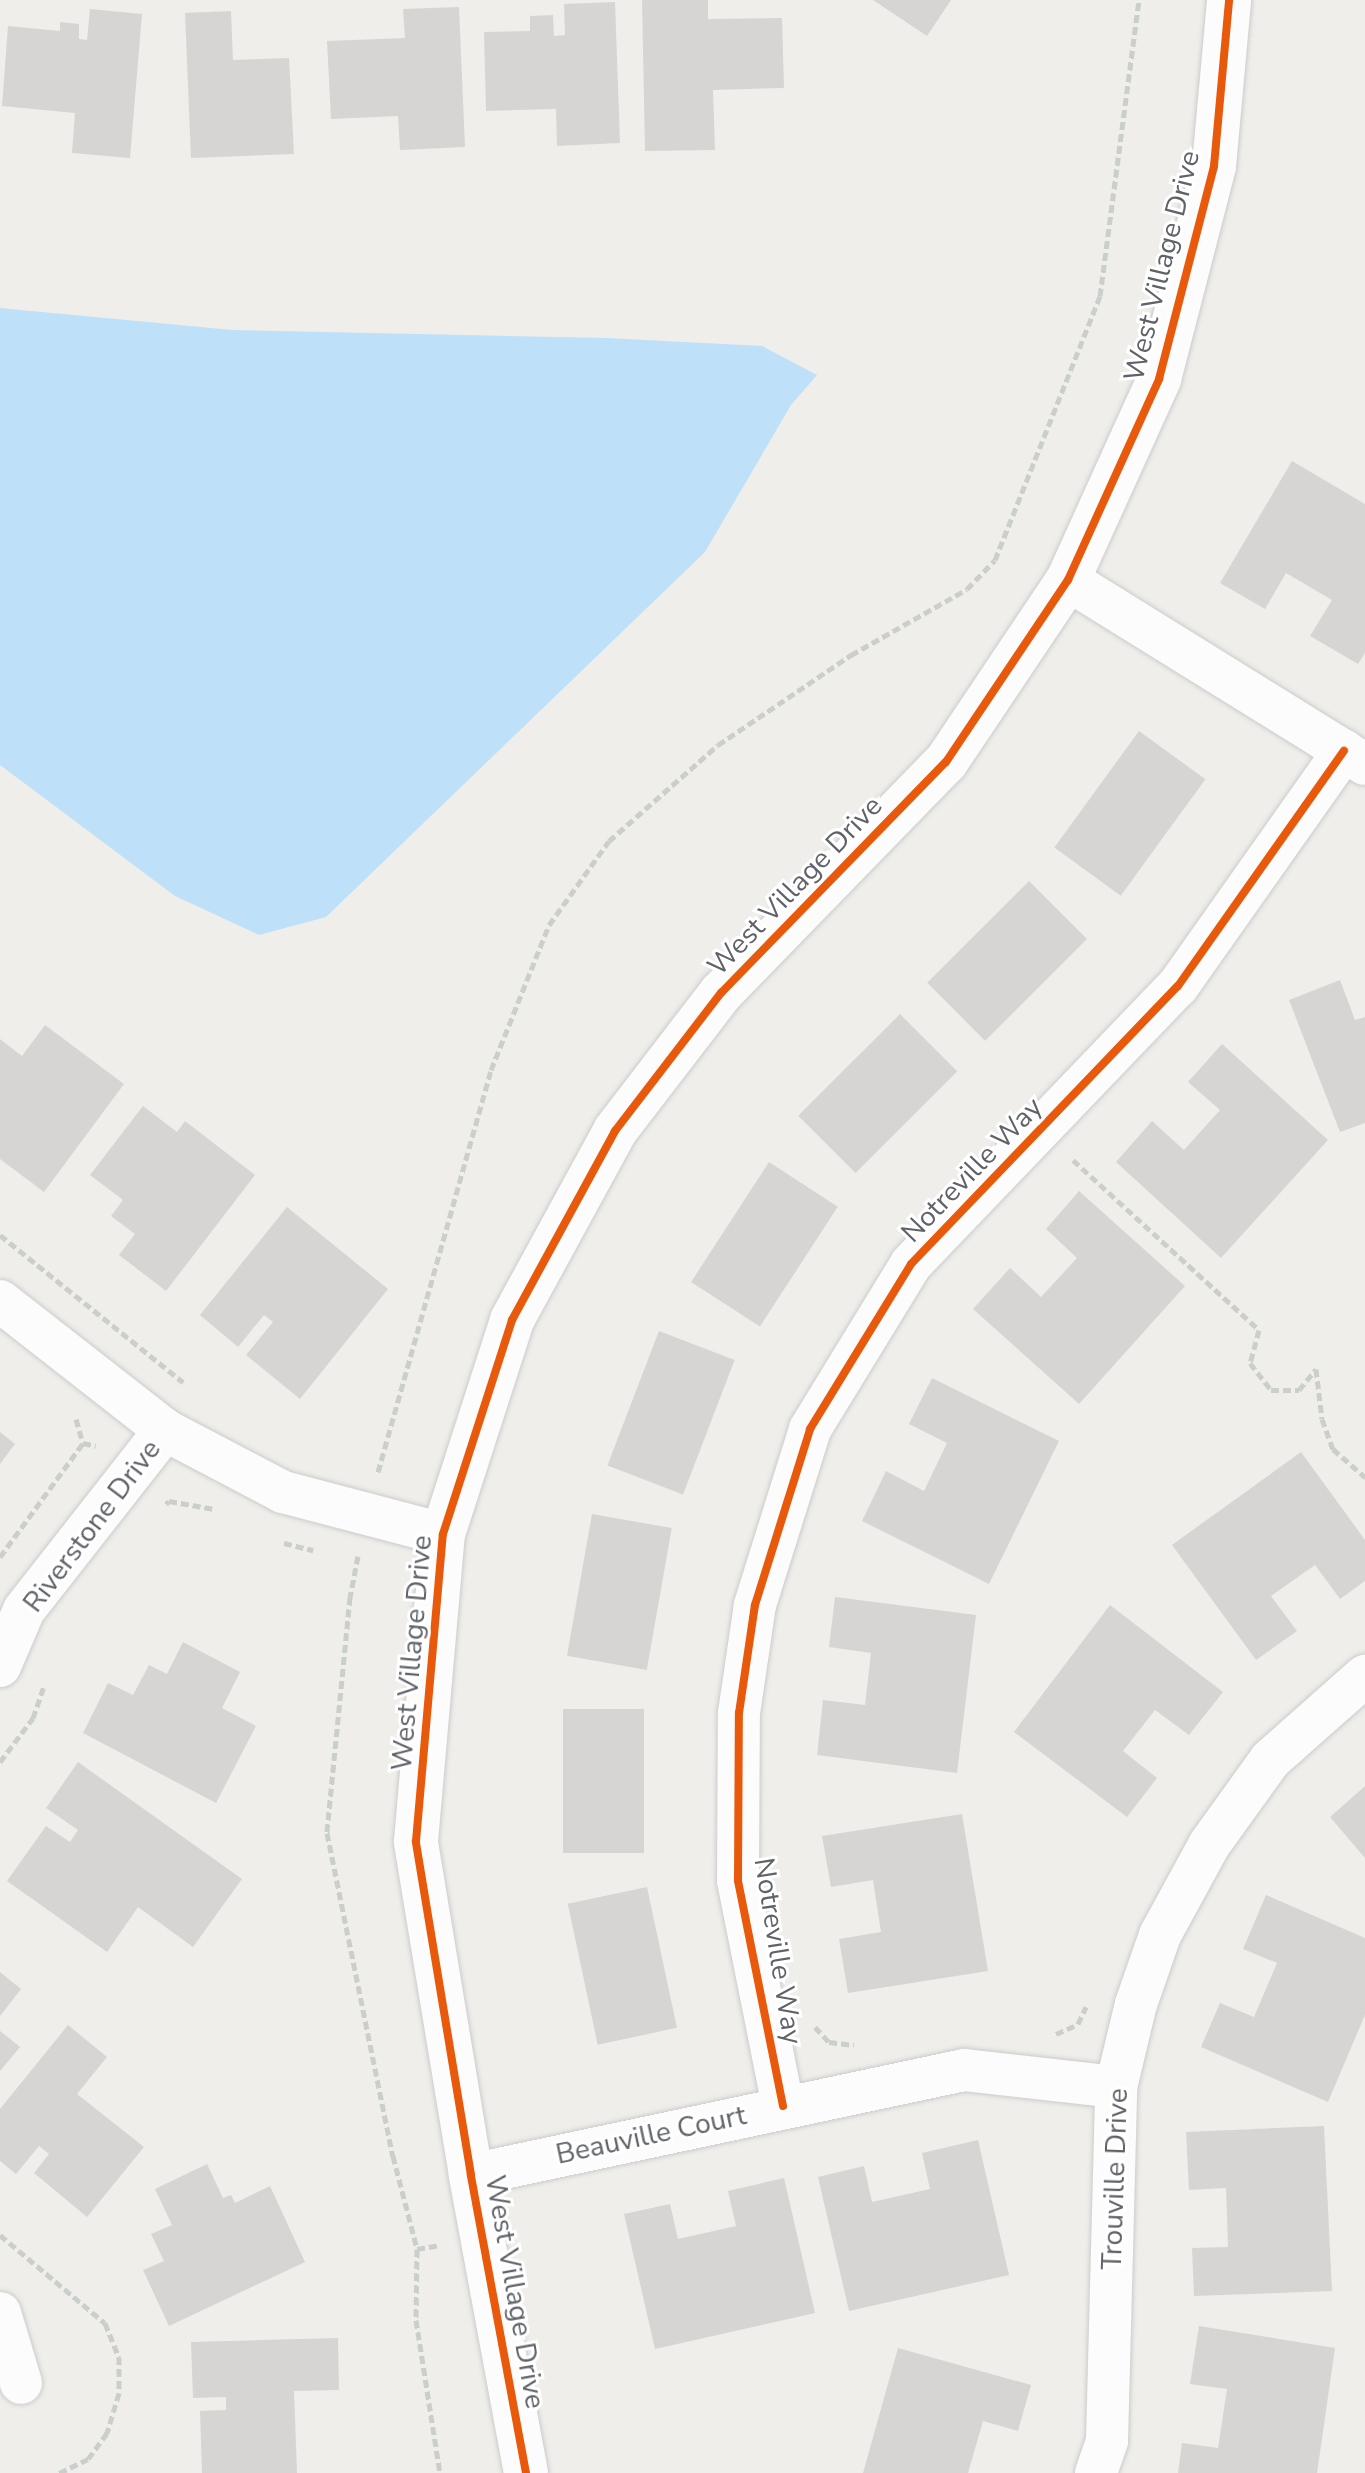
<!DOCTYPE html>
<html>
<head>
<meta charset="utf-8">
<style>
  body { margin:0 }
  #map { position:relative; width:1365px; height:2473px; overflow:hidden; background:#efeeea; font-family:"Nunito Sans",sans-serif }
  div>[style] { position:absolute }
  .water>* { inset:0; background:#bfe0f9 }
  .building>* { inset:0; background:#d6d5d3; transform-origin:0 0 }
  .path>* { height:5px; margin-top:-2.5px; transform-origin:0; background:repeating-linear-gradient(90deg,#cacfcc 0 8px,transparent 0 12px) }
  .roads { filter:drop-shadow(0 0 2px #cbcccc) drop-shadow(0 0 2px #cbcccc) }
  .minor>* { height:42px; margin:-21px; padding:0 21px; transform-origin:21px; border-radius:21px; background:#fdfcfc }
  .tertiary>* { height:44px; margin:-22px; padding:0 22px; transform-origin:22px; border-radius:22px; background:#fdfcfc }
  .cycleway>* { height:8px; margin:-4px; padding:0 4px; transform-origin:4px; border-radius:4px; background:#e8590c }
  span { translate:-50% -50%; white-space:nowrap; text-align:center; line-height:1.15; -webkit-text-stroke:6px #fff; paint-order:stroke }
  .street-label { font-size:28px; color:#5f6368 }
</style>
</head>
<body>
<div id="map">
  <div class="water">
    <div style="clip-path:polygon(0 308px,232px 330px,607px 338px,762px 346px,817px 375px,791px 405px,705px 552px,326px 917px,259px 935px,175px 896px,0 765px)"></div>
  </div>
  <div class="building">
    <div style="clip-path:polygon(642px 0,708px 0,708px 19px,782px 18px,784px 88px,713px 90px,715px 150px,645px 151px)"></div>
    <div style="clip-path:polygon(873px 0,951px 0,927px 36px)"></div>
    <div style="clip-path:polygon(615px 2px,620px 143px,557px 146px,556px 109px,486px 111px,484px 32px,530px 31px,530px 16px,553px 15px,554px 36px,565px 35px,564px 4px)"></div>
    <div style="clip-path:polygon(459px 7px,465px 147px,400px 150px,398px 116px,331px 119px,327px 41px,405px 38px,403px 9px)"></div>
    <div style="clip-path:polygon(90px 9px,142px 14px,130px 158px,72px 153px,75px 113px,2px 106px,8px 26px,60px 31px,60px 22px,79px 24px,79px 39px,87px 40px)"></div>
    <div style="clip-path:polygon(231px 11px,233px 60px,289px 58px,294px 154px,191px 158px,185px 13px)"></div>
    <div style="clip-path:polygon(1292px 461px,1365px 504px,1365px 653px,1358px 664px,1310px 636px,1332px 600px,1286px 573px,1265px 609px,1220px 583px)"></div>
    <div style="left:1139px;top:731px;width:82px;height:144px;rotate:36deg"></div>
    <div style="left:1029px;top:881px;width:82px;height:144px;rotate:45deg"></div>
    <div style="clip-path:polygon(1340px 980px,1355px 1020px,1365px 1017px,1365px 1123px,1340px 1132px,1289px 1000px)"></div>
    <div style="left:900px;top:1014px;width:81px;height:144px;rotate:45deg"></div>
    <div style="clip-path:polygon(45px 1025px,124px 1084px,44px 1192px,0 1159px,0 1039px,22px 1056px)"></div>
    <div style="clip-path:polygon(1222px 1044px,1328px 1140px,1221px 1258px,1116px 1162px,1152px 1121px,1184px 1150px,1220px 1110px,1188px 1082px)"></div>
    <div style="clip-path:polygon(143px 1106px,177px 1132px,185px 1121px,255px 1175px,166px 1291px,119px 1255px,135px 1234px,111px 1216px,123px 1200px,90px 1175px)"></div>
    <div style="left:769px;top:1162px;width:82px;height:143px;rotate:33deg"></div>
    <div style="clip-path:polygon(1079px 1191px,1185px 1286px,1079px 1404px,973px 1309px,1010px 1268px,1041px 1297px,1077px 1258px,1046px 1229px)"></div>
    <div style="clip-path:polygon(287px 1207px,388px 1289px,300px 1399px,246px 1355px,273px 1322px,264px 1315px,238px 1347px,200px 1315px)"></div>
    <div style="left:659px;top:1331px;width:81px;height:144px;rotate:21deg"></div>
    <div style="clip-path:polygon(932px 1378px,1059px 1441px,989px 1584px,862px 1521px,886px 1471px,924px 1491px,947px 1443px,909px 1424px)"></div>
    <div style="clip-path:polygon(0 1432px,15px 1444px,0 1464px)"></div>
    <div style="clip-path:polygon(1301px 1452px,1365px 1540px,1365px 1581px,1340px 1599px,1315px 1565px,1271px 1596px,1297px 1631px,1256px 1660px,1172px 1545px)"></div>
    <div style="left:592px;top:1514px;width:81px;height:144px;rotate:10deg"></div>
    <div style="clip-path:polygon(835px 1597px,976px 1615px,957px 1773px,817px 1755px,823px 1700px,865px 1705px,871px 1653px,829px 1647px)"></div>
    <div style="clip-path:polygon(1110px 1605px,1223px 1692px,1189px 1735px,1155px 1710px,1123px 1751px,1157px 1778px,1127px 1817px,1014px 1732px)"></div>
    <div style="clip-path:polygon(183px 1642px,240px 1672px,222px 1708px,256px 1726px,216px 1803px,83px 1733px,108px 1683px,133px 1695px,149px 1665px,167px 1674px)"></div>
    <div style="left:563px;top:1709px;width:81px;height:144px"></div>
    <div style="clip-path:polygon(78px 1762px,242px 1879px,193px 1947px,138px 1907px,107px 1952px,7px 1881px,46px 1826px,70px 1842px,78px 1830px,46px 1808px)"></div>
    <div style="clip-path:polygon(1365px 1786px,1365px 1858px,1330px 1817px)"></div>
    <div style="clip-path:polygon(962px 1814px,988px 1971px,848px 1993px,839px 1939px,881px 1932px,873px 1880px,831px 1887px,822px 1836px)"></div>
    <div style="left:647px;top:1887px;width:144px;height:81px;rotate:78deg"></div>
    <div style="clip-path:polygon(1266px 1895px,1365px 1938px,1365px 2015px,1328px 2102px,1201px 2047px,1220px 2003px,1254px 2017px,1277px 1963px,1243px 1949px)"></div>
    <div style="clip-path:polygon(0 1972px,21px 1989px,0 2016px)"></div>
    <div style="clip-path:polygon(68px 2025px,107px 2057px,77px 2094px,144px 2147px,87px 2217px,34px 2173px,49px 2154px,39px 2146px,16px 2174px,0 2161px,0 2109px)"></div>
    <div style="clip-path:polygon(0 2031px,20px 2047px,0 2071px)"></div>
    <div style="clip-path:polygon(1324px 2126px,1332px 2291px,1194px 2296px,1192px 2248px,1228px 2247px,1226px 2188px,1189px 2190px,1186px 2132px)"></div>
    <div style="clip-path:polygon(978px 2140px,1009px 2275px,849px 2311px,818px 2177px,864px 2166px,872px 2202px,930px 2189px,922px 2153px)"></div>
    <div style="clip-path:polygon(207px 2164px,223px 2198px,231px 2195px,235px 2203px,270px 2186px,305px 2262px,169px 2326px,143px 2270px,164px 2261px,151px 2234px,172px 2225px,155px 2189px)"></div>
    <div style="clip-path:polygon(784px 2178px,815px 2313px,655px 2349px,624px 2214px,670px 2204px,678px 2239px,736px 2226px,728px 2191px)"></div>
    <div style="clip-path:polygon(1199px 2326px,1335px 2348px,1317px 2473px,1178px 2473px,1182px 2443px,1218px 2448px,1227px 2389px,1190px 2384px)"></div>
    <div style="clip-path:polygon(338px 2338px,339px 2390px,294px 2391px,297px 2473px,202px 2473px,200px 2411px,226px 2410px,226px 2397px,193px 2398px,191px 2342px)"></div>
    <div style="clip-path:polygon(898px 2348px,1031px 2385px,1018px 2431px,983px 2421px,968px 2473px,863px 2473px)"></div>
  </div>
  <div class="path">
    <div style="left:1073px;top:1160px;width:252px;rotate:42.4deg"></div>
    <div style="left:1259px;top:1330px;width:34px;rotate:105deg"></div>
    <div style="left:1250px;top:1363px;width:34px;rotate:52deg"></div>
    <div style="left:1271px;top:1390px;width:28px"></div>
    <div style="left:1299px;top:1390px;width:27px;rotate:-51deg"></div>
    <div style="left:1316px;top:1369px;width:50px;rotate:83.2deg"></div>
    <div style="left:1322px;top:1419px;width:32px;rotate:70deg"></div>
    <div style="left:1333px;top:1449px;width:43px;rotate:41.2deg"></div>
    <div style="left:0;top:1235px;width:235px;rotate:38.8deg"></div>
    <div style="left:76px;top:1419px;width:25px;rotate:74deg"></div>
    <div style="left:378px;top:1472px;width:418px;rotate:-74.3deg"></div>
    <div style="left:491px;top:1070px;width:156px;rotate:-68.2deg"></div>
    <div style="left:549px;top:925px;width:103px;rotate:-54.5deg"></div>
    <div style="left:609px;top:841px;width:145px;rotate:-41.4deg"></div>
    <div style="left:718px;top:745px;width:161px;rotate:-34.1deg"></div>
    <div style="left:851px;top:655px;width:133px;rotate:-29.6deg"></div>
    <div style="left:967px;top:589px;width:40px;rotate:-46deg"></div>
    <div style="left:995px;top:560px;width:284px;rotate:-68.3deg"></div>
    <div style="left:1100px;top:296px;width:299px;rotate:-82.5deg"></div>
    <div style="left:166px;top:1504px;width:4px;rotate:-45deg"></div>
    <div style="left:169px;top:1501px;width:46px;rotate:10.1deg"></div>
    <div style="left:284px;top:1543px;width:30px;rotate:14deg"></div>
    <div style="left:358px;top:1556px;width:42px;rotate:101deg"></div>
    <div style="left:350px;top:1597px;width:237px;rotate:95.6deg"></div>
    <div style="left:327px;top:1833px;width:330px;rotate:78.5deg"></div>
    <div style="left:393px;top:2156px;width:96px;rotate:75.5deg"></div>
    <div style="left:417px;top:2249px;width:71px;rotate:90.8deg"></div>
    <div style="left:416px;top:2320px;width:155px;rotate:81.1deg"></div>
    <div style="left:0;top:1557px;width:141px;rotate:-53.9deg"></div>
    <div style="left:83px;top:1443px;width:13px;rotate:13deg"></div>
    <div style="left:0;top:1762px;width:55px;rotate:-53.1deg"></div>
    <div style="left:33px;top:1718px;width:34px;rotate:-71deg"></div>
    <div style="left:815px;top:2027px;width:21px;rotate:47deg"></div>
    <div style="left:829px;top:2042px;width:25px;rotate:7deg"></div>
    <div style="left:1056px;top:2034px;width:24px;rotate:-24deg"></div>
    <div style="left:1078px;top:2024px;width:19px;rotate:-65deg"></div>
    <div style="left:0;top:2235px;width:137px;rotate:40deg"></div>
    <div style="left:105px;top:2323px;width:37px;rotate:68deg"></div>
    <div style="left:119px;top:2357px;width:36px;rotate:90deg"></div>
    <div style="left:119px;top:2393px;width:42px;rotate:106.7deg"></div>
    <div style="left:107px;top:2433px;width:32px;rotate:126deg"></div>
    <div style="left:88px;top:2459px;width:32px;rotate:154deg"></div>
    <div style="left:417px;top:2249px;width:22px;rotate:-10deg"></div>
  </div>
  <div class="roads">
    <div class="minor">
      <div style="left:1068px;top:580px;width:349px;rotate:31.8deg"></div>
      <div style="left:0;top:1301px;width:209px;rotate:38deg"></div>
      <div style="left:165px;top:1430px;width:133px;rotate:27.7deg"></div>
      <div style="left:283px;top:1492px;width:165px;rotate:14.7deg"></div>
      <div style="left:0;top:1666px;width:61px;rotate:-66.8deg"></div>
      <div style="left:24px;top:1610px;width:229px;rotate:-51.9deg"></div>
      <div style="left:783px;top:2106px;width:230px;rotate:-101.3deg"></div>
      <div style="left:738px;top:1880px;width:167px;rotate:-89.7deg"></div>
      <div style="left:739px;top:1713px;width:109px;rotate:-81.6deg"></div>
      <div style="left:755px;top:1605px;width:184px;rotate:-72.6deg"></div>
      <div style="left:810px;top:1429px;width:193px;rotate:-58.5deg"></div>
      <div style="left:911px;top:1264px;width:385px;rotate:-46.2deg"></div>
      <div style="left:1178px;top:986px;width:288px;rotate:-54.8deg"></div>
      <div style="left:471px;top:2175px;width:504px;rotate:-12.02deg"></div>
      <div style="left:964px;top:2070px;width:153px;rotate:6.4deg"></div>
      <div style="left:0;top:2313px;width:73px;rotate:73.3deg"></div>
      <div style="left:1096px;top:2473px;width:34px;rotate:-71deg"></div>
      <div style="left:1107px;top:2441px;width:354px;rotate:-88.5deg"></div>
      <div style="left:1116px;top:2087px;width:85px;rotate:-76.5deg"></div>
      <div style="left:1136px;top:2004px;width:73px;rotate:-70.8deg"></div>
      <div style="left:1160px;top:1935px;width:102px;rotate:-61.4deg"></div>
      <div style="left:1209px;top:1845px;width:105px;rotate:-54.3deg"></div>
      <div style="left:1270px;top:1760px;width:127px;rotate:-41.5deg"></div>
    </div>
    <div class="tertiary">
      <div style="left:526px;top:2473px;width:303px;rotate:-100.5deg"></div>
      <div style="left:471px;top:2175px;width:338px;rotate:-99.4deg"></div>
      <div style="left:416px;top:1841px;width:308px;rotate:-85deg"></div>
      <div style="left:443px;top:1534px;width:225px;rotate:-72.1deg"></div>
      <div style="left:512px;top:1320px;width:215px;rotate:-61.4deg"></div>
      <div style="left:615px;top:1131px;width:174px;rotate:-52.5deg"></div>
      <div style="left:721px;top:993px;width:322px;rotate:-45.8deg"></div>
      <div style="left:946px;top:762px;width:219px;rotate:-56.2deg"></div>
      <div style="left:1068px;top:580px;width:221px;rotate:-65.6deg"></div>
      <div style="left:1159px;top:379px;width:220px;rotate:-75.5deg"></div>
      <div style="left:1214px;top:166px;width:167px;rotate:-84.8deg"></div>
    </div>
  </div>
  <div class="cycleway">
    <div style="left:783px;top:2106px;width:230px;rotate:-101.3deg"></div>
    <div style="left:738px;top:1880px;width:167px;rotate:-89.7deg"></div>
    <div style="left:739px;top:1713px;width:109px;rotate:-81.6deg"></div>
    <div style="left:755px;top:1605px;width:184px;rotate:-72.6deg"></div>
    <div style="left:810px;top:1429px;width:193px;rotate:-58.5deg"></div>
    <div style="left:911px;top:1264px;width:385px;rotate:-46.2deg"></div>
    <div style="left:1178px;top:986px;width:288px;rotate:-54.8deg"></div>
    <div style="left:526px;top:2473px;width:303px;rotate:-100.5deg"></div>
    <div style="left:471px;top:2175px;width:338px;rotate:-99.4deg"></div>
    <div style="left:416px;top:1841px;width:308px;rotate:-85deg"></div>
    <div style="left:443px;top:1534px;width:225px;rotate:-72.1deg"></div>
    <div style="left:512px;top:1320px;width:215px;rotate:-61.4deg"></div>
    <div style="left:615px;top:1131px;width:174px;rotate:-52.5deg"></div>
    <div style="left:721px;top:993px;width:322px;rotate:-45.8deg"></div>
    <div style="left:946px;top:762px;width:219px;rotate:-56.2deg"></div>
    <div style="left:1068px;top:580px;width:221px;rotate:-65.6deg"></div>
    <div style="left:1159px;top:379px;width:220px;rotate:-75.5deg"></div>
    <div style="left:1214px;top:166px;width:167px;rotate:-84.8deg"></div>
  </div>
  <div class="street-label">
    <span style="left:1162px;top:266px;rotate:-76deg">West Village Drive</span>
    <span style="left:795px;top:886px;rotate:-46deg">West Village Drive</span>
    <span style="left:972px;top:1170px;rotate:-46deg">Notreville Way</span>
    <span style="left:92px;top:1526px;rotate:-53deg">Riverstone Drive</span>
    <span style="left:412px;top:1653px;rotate:-85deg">West Village Drive</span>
    <span style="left:778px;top:1951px;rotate:81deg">Notreville Way</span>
    <span style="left:651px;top:2135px;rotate:-12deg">Beauville Court</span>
    <span style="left:1115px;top:2179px;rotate:-88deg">Trouville Drive</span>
    <span style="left:515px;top:2292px;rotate:80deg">West Village Drive</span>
  </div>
</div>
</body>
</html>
